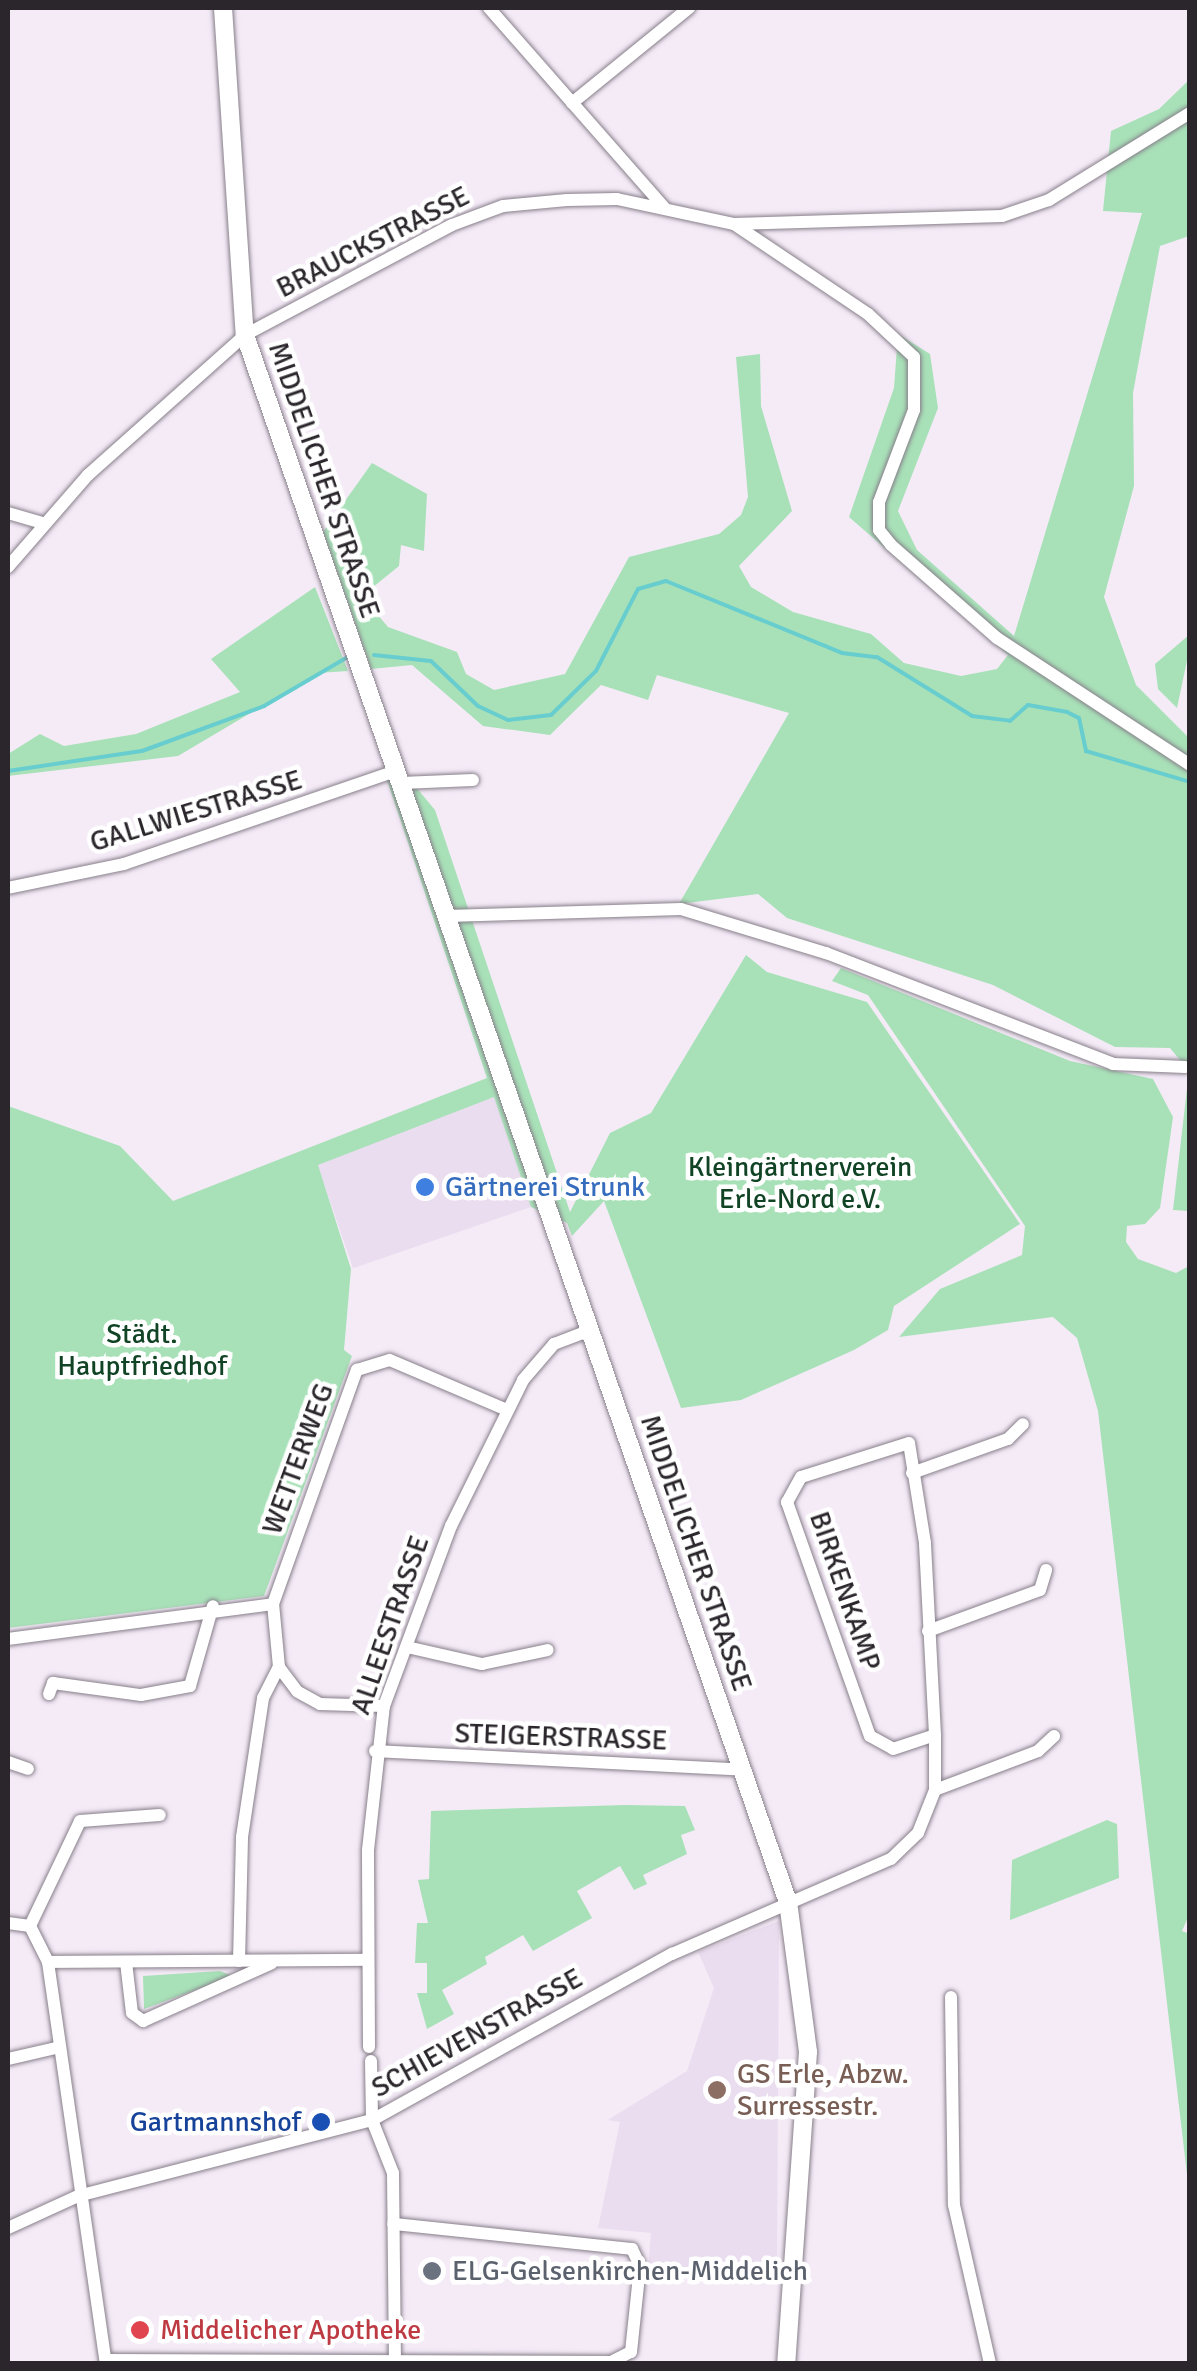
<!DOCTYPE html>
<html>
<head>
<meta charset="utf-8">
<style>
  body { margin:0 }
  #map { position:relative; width:1197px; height:2371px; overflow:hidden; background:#f4ebf7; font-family:Signika,sans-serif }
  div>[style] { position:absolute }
  .built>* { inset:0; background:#eaddef; transform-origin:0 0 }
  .green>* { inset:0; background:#a8e1b8 }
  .stream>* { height:4px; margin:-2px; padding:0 2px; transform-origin:2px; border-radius:2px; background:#68cdce }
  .roads { filter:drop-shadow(0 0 2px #877f8a) drop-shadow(0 0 2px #877f8a) }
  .street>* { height:12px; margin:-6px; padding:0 6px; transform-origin:6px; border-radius:6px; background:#fff }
  .secondary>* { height:18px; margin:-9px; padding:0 9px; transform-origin:9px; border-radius:9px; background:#fff }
  .dots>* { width:28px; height:28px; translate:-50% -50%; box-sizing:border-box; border:5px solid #fff; border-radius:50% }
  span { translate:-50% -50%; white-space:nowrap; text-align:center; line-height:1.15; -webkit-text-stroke:9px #fff; paint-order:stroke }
  .street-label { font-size:28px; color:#2a262b }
  .park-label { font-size:28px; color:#114325 }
  .shop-label { font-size:28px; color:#366cbe }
  .left { translate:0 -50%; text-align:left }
  .education-label { font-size:28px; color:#785e54 }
  .transit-label { font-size:28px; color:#164399 }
  .right { translate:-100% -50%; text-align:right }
  .worship-label { font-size:28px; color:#5b616d }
  .health-label { font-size:28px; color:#be3a42 }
  .frame { position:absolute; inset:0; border:10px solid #2a262b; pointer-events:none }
</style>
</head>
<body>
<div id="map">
  <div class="built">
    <div style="left:494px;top:1097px;width:116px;height:189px;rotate:71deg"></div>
    <div style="clip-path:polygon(779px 1921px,777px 2271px,648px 2269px,651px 2233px,598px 2228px,620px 2122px,608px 2120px,687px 2071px,714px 1988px,698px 1952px)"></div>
  </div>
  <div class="green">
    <div style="clip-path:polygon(1189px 80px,1189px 236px,1160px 246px,1133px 393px,1134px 486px,1104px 597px,1136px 685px,1189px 738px,1189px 1211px,1173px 1210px,1189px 1071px,1170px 1048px,1115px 1047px,993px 985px,787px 918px,758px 894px,679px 904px,789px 713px,657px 675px,648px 700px,601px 685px,550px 735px,483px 726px,412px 665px,371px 669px,323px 532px,372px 463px,427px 494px,424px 551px,401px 545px,399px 566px,362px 596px,388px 627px,457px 652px,466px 674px,494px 690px,565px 674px,629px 557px,719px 534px,741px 515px,748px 497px,736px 357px,760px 354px,761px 406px,792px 511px,739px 566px,751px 587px,793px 612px,871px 634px,904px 663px,961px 676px,997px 669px,1008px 655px,849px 517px,894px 388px,898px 334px,930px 354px,938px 408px,898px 511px,917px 550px,1014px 636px,1142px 213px,1103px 211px,1111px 131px,1159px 109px)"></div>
    <div style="clip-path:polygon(315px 587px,348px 671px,318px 673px,178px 756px,8px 776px,8px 754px,40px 734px,64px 746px,136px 734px,240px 692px,211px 659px)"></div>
    <div style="clip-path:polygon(1189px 635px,1189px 651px,1177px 708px,1158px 689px,1155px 664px)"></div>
    <div style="clip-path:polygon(387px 780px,410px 780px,435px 810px,570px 1212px,610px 1133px,651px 1113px,746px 955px,767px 972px,867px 1002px,1020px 1224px,894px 1306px,888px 1330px,854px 1350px,741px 1400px,681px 1408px,604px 1201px,572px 1236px,567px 1223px,531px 1207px,494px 1097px,318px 1165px,351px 1269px,344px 1350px,352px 1356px,264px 1596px,8px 1628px,8px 1106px,120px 1146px,173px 1201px,487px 1078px)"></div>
    <div style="clip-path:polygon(841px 968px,1070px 1061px,1153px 1079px,1173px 1117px,1160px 1208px,1145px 1224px,1127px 1226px,1126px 1242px,1138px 1259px,1176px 1273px,1189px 1266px,1190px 1913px,1182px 1931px,1190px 1934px,1189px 2192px,1098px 1411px,1077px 1338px,1053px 1317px,899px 1337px,940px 1289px,1022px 1255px,1025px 1226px,868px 995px,832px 981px)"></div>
    <div style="clip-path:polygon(625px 1805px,685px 1806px,695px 1830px,681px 1835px,687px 1854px,643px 1875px,647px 1884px,634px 1890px,620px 1866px,577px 1891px,592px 1918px,533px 1951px,523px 1935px,485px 1957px,487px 1964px,442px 1990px,454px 2014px,427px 2029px,417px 1993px,427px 1993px,427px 1963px,415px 1963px,417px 1923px,428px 1923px,418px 1880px,429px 1879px,431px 1811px)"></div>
    <div style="clip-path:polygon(1107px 1820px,1117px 1824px,1119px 1878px,1010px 1920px,1012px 1860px)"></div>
    <div style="clip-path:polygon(220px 1971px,233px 1976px,144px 2009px,143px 1976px)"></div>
  </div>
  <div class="stream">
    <div style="left:374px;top:655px;width:57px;rotate:6deg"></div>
    <div style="left:431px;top:661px;width:65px;rotate:43.8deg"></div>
    <div style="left:478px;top:706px;width:33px;rotate:25deg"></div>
    <div style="left:508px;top:720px;width:43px;rotate:-6.6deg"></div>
    <div style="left:551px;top:715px;width:63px;rotate:-44.4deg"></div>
    <div style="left:596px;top:671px;width:92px;rotate:-62.9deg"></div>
    <div style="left:638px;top:589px;width:29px;rotate:-16deg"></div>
    <div style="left:666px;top:581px;width:190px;rotate:22.2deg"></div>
    <div style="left:842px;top:653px;width:35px;rotate:7deg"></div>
    <div style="left:877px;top:657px;width:112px;rotate:31.8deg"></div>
    <div style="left:972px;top:716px;width:38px;rotate:7deg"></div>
    <div style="left:1010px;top:721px;width:24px;rotate:-42deg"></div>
    <div style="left:1028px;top:705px;width:40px;rotate:10deg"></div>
    <div style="left:1067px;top:712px;width:13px;rotate:27deg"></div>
    <div style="left:1079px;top:718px;width:34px;rotate:78deg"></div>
    <div style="left:1086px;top:751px;width:109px;rotate:16.6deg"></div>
    <div style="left:8px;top:771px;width:135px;rotate:-8.5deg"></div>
    <div style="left:142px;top:751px;width:130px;rotate:-20.2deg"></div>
    <div style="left:264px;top:706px;width:95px;rotate:-30.3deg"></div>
  </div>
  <div class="roads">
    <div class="street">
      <div style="left:489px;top:8px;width:266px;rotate:48.7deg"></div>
      <div style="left:572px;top:103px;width:151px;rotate:-39.1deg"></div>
      <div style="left:734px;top:224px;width:161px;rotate:33.9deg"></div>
      <div style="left:868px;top:314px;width:63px;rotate:43.1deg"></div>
      <div style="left:914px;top:357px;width:53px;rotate:90deg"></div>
      <div style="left:914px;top:410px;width:98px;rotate:110.8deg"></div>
      <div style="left:879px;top:502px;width:28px;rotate:90deg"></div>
      <div style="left:879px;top:530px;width:19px;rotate:51deg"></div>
      <div style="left:891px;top:545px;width:141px;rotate:41.3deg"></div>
      <div style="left:997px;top:638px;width:231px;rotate:33.3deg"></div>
      <div style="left:8px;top:513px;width:35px;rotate:16deg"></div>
      <div style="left:8px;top:567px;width:122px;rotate:-49deg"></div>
      <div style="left:88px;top:475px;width:210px;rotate:-41.7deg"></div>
      <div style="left:245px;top:335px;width:234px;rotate:-28deg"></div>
      <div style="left:452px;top:225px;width:54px;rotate:-20.4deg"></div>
      <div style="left:503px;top:206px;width:64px;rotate:-5.4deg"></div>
      <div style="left:567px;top:200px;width:50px;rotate:-1.1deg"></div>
      <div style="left:617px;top:199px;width:120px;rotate:12.1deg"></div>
      <div style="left:734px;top:224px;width:268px;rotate:-1.7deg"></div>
      <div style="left:1002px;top:216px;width:50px;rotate:-18.8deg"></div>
      <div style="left:1049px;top:200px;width:166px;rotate:-31.7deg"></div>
      <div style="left:401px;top:783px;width:72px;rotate:-2.4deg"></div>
      <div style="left:8px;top:888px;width:118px;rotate:-11.7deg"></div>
      <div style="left:124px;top:864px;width:287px;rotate:-18.9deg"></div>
      <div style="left:447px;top:916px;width:234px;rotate:-1.7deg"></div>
      <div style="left:681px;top:909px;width:152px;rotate:16.9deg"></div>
      <div style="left:826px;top:953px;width:308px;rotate:21.1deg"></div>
      <div style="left:1113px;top:1064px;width:72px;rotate:2.4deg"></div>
      <div style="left:912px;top:1473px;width:102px;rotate:-19.5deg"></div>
      <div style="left:1008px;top:1439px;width:21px;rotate:-45deg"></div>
      <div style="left:928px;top:1631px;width:119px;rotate:-20.1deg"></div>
      <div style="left:1040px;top:1590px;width:21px;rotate:-73deg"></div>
      <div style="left:8px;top:1639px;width:267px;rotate:-7.5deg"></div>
      <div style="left:407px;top:1647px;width:77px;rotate:12.8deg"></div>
      <div style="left:482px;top:1664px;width:67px;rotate:-12deg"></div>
      <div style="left:49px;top:1694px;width:12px;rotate:-70deg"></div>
      <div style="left:53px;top:1683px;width:89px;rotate:7.8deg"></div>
      <div style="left:141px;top:1695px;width:50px;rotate:-10.4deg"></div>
      <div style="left:190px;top:1686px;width:83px;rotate:-74deg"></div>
      <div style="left:384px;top:1706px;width:64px;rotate:-178.2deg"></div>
      <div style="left:320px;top:1704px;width:26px;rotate:-151deg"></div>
      <div style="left:297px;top:1691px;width:30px;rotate:-127deg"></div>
      <div style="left:279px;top:1667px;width:63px;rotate:-95.4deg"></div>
      <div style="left:273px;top:1604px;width:249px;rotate:-70.3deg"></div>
      <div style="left:357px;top:1370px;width:34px;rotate:-17deg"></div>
      <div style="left:390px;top:1360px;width:127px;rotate:23.1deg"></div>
      <div style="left:375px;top:1751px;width:369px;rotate:2.9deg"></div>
      <div style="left:8px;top:1762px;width:21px;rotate:19deg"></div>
      <div style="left:935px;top:1790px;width:110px;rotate:-20.7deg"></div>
      <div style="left:1038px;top:1751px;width:22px;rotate:-43deg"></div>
      <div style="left:8px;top:1923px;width:22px;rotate:8deg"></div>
      <div style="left:30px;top:1926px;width:40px;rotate:63.4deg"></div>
      <div style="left:48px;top:1962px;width:406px;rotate:81.8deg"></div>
      <div style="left:30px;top:1926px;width:116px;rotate:-64.5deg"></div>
      <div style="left:80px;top:1821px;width:80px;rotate:-4.3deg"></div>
      <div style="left:239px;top:1961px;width:124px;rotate:-88.6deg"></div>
      <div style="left:242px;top:1837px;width:141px;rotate:-81.4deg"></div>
      <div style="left:263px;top:1698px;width:35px;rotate:-63deg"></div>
      <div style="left:48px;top:1962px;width:320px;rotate:-0.4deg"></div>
      <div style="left:126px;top:1962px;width:51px;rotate:83.3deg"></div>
      <div style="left:132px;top:2013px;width:14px;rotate:36deg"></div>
      <div style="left:143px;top:2021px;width:141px;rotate:-24.2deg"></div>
      <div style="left:951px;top:1997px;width:208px;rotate:89.2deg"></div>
      <div style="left:954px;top:2205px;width:163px;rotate:77.2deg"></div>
      <div style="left:369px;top:2047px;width:197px;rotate:-90.3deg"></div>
      <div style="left:368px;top:1850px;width:145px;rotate:-83.7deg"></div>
      <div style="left:384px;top:1706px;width:192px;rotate:-69.6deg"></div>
      <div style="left:451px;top:1526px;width:163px;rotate:-63.7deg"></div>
      <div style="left:523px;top:1380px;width:48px;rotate:-49.3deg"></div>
      <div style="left:554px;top:1344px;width:36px;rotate:-21deg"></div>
      <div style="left:8px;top:2059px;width:53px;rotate:-13deg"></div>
      <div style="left:371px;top:2061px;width:59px;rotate:89deg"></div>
      <div style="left:372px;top:2120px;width:57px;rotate:68.4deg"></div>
      <div style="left:393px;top:2173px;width:191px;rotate:89.4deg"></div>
      <div style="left:8px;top:2228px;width:77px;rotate:-24.6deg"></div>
      <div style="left:78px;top:2196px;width:304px;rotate:-14.5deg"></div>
      <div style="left:372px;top:2120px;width:343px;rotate:-29deg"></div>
      <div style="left:672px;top:1954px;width:239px;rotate:-23.5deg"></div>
      <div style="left:891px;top:1859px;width:37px;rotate:-44deg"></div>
      <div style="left:918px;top:1833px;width:46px;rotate:-68.4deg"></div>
      <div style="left:935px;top:1790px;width:55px;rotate:-90deg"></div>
      <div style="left:935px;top:1735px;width:192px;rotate:-93deg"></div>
      <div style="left:925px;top:1543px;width:101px;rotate:-99.1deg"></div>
      <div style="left:909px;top:1443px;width:113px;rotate:162.5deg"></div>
      <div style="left:801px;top:1477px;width:29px;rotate:119deg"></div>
      <div style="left:787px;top:1502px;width:248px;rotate:70.5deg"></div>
      <div style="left:870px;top:1736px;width:26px;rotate:29deg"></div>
      <div style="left:893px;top:1749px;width:44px;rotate:-18.4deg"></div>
      <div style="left:107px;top:2360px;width:504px;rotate:0.23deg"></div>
      <div style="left:611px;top:2362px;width:22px;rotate:-27deg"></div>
      <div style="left:631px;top:2352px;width:86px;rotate:-84deg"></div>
      <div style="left:640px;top:2266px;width:19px;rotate:-115deg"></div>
      <div style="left:632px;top:2249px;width:240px;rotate:-174deg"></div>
    </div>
    <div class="secondary">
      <div style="left:223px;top:8px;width:328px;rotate:86.2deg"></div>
      <div style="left:245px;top:335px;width:1658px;rotate:70.89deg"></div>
      <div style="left:788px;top:1902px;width:151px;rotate:82.4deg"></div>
      <div style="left:808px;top:2052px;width:313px;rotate:94deg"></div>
    </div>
  </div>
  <div class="dots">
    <div style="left:425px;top:1187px;background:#3f7fe0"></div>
    <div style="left:717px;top:2090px;background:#8d6e63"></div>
    <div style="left:321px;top:2122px;background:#1a4fb4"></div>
    <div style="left:432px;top:2271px;background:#6b7280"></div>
    <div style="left:140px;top:2330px;background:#e0444e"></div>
  </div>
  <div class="street-label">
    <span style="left:373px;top:242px;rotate:-27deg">BRAUCKSTRASSE</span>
    <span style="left:324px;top:480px;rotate:71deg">MIDDELICHER STRASSE</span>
    <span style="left:196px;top:811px;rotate:-17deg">GALLWIESTRASSE</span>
    <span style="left:298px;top:1459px;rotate:-70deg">WETTERWEG</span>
    <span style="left:696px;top:1553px;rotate:71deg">MIDDELICHER STRASSE</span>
    <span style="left:845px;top:1591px;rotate:71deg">BIRKENKAMP</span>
    <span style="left:390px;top:1625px;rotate:-71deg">ALLEESTRASSE</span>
    <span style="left:561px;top:1737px;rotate:2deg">STEIGERSTRASSE</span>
    <span style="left:477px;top:2033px;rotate:-29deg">SCHIEVENSTRASSE</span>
  </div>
  <div class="park-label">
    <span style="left:800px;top:1183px">Kleingärtnerverein<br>Erle-Nord e.V.</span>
    <span style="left:142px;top:1350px">Städt.<br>Hauptfriedhof</span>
  </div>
  <div class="shop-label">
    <span class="left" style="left:445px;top:1187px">Gärtnerei Strunk</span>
  </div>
  <div class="education-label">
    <span class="left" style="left:737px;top:2090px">GS Erle, Abzw.<br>Surressestr.</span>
  </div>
  <div class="transit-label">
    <span class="right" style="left:301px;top:2122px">Gartmannshof</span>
  </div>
  <div class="worship-label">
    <span class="left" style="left:452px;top:2271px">ELG-Gelsenkirchen-Middelich</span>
  </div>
  <div class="health-label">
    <span class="left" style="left:160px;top:2330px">Middelicher Apotheke</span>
  </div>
  <div class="frame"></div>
</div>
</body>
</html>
